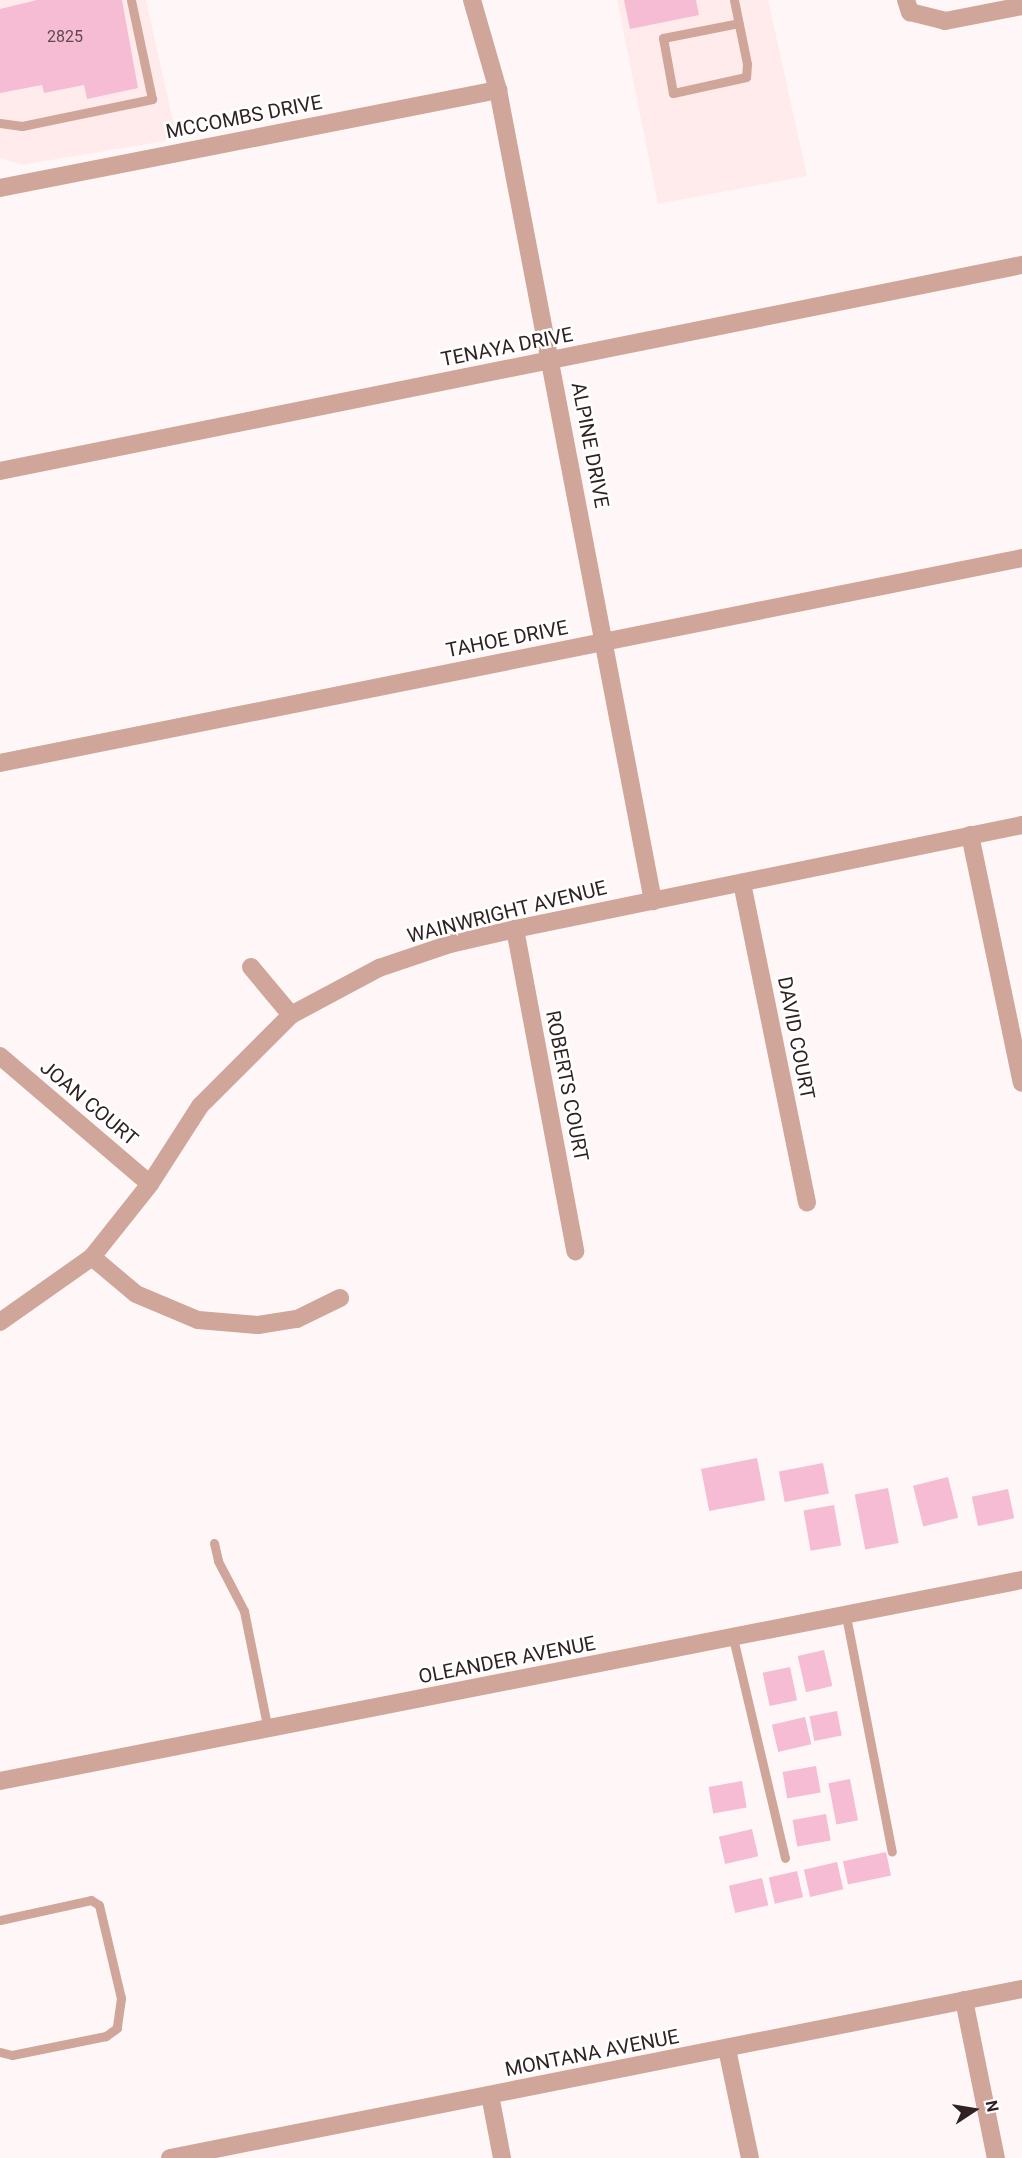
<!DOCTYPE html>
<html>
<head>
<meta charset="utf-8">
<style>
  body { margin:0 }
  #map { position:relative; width:1022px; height:2158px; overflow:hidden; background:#fff7f7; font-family:Roboto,sans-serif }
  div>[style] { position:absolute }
  .built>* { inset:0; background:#ffebec }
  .building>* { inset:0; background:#f5bcd3; transform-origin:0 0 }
  .lane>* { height:9px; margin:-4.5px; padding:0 4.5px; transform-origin:4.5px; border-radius:4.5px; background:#d0a59a }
  .street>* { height:18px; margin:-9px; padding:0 9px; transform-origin:9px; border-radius:9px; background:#d0a59a }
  span { translate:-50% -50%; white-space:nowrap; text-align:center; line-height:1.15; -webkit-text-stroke:5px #fff; paint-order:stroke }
  .number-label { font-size:16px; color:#61484f }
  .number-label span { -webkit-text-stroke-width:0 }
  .street-label { font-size:20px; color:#302223 }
  .north { position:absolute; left:944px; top:2080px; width:60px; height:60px; -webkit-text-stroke:4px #fff; paint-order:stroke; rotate:78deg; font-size:16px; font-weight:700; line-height:24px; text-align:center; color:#302223 }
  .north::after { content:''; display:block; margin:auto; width:21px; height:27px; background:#302223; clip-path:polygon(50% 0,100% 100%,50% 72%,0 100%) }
</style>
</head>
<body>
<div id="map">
  <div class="built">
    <div style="clip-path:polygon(0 0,146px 0,177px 139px,21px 165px,0 157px)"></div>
    <div style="clip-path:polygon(617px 0,768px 0,807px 176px,658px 204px)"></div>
  </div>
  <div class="building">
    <div style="clip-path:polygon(37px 0,122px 0,138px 88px,87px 99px,84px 85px,44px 93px,42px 85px,0 93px,0 9px)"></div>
    <div style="clip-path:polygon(624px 0,696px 0,699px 15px,630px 29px)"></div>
    <div style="left:757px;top:1458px;width:43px;height:57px;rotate:79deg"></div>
    <div style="left:823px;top:1463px;width:31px;height:45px;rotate:79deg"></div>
    <div style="left:948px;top:1477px;width:42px;height:36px;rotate:76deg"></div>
    <div style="left:888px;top:1488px;width:56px;height:34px;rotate:79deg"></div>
    <div style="left:1008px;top:1489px;width:30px;height:37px;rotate:78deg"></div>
    <div style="left:834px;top:1505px;width:41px;height:31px;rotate:80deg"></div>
    <div style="left:824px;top:1650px;width:37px;height:27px;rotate:77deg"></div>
    <div style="left:790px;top:1667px;width:34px;height:28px;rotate:78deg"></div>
    <div style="left:837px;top:1711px;width:25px;height:28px;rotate:79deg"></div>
    <div style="left:805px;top:1717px;width:28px;height:34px;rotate:77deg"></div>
    <div style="left:816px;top:1766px;width:27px;height:34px;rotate:80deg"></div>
    <div style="left:850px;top:1779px;width:42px;height:22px;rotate:79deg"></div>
    <div style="left:742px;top:1781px;width:27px;height:34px;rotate:80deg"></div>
    <div style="left:826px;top:1814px;width:27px;height:34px;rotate:80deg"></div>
    <div style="left:752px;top:1829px;width:28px;height:34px;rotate:77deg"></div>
    <div style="left:886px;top:1852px;width:24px;height:44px;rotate:78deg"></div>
    <div style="left:837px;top:1862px;width:28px;height:34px;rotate:77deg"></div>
    <div style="left:797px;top:1871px;width:27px;height:29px;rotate:77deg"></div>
    <div style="left:762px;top:1878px;width:28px;height:34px;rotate:77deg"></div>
  </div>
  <div class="lane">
    <div style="left:734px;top:0;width:65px;rotate:78.5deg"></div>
    <div style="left:747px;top:64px;width:13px;rotate:94deg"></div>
    <div style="left:746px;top:77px;width:75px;rotate:167.6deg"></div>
    <div style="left:673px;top:93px;width:56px;rotate:-100.3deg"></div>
    <div style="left:663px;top:38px;width:77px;rotate:-11.2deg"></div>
    <div style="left:0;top:123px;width:22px;rotate:8deg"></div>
    <div style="left:22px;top:126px;width:133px;rotate:-11.7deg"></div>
    <div style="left:152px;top:99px;width:101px;rotate:-102deg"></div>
    <div style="left:214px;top:1543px;width:18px;rotate:77deg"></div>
    <div style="left:218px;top:1561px;width:56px;rotate:62.5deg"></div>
    <div style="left:244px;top:1611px;width:121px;rotate:78.6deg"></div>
    <div style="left:846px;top:1616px;width:240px;rotate:79deg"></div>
    <div style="left:733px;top:1638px;width:226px;rotate:76.7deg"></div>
    <div style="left:0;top:1920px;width:93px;rotate:-12.4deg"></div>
    <div style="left:91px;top:1900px;width:9px;rotate:32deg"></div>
    <div style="left:99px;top:1905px;width:96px;rotate:76.7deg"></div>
    <div style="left:121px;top:1998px;width:30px;rotate:98deg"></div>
    <div style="left:117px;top:2028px;width:14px;rotate:144deg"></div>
    <div style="left:106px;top:2036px;width:96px;rotate:168.6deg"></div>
    <div style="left:12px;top:2055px;width:12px;rotate:-166deg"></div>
  </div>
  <div class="street">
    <div style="left:472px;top:0;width:94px;rotate:73.9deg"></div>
    <div style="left:498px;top:90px;width:826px;rotate:79.18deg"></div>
    <div style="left:906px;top:0;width:13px;rotate:72deg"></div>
    <div style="left:910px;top:12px;width:36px;rotate:14deg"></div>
    <div style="left:945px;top:21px;width:78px;rotate:-11deg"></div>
    <div style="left:0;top:188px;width:508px;rotate:-11.13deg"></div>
    <div style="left:0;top:471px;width:1043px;rotate:-11.4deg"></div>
    <div style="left:0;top:763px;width:1042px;rotate:-11.34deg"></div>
    <div style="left:970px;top:835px;width:253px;rotate:78.2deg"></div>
    <div style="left:742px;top:883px;width:326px;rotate:78.5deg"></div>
    <div style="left:515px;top:929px;width:328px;rotate:79.4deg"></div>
    <div style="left:251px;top:967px;width:62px;rotate:50.2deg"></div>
    <div style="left:0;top:1056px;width:197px;rotate:40.5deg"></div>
    <div style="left:92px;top:1257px;width:57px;rotate:40.1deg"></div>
    <div style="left:136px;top:1294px;width:67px;rotate:22.8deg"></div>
    <div style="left:198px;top:1320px;width:60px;rotate:4.8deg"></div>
    <div style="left:258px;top:1325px;width:39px;rotate:-9deg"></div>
    <div style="left:297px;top:1319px;width:48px;rotate:-26deg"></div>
    <div style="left:0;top:1322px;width:113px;rotate:-35.2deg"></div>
    <div style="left:92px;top:1257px;width:93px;rotate:-51.5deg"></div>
    <div style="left:150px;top:1184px;width:93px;rotate:-57.3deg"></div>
    <div style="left:200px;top:1106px;width:129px;rotate:-45deg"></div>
    <div style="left:291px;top:1015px;width:100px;rotate:-28.1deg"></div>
    <div style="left:379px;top:968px;width:75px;rotate:-18.7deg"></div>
    <div style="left:450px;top:944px;width:67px;rotate:-13deg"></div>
    <div style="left:515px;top:929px;width:518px;rotate:-11.59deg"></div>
    <div style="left:0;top:1781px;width:1042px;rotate:-11.13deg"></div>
    <div style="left:964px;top:2000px;width:161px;rotate:78.6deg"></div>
    <div style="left:727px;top:2049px;width:111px;rotate:78.1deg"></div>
    <div style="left:490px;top:2095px;width:64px;rotate:79.2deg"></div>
    <div style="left:170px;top:2158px;width:869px;rotate:-11.22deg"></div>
  </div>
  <div class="number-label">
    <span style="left:65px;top:37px">2825</span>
  </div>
  <div class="street-label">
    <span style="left:244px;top:117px;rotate:-11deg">MCCOMBS DRIVE</span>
    <span style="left:507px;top:347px;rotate:-11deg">TENAYA DRIVE</span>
    <span style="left:590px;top:445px;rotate:79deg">ALPINE DRIVE</span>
    <span style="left:507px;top:639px;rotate:-11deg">TAHOE DRIVE</span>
    <span style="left:507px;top:912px;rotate:-14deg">WAINWRIGHT AVENUE</span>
    <span style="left:796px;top:1038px;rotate:79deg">DAVID COURT</span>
    <span style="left:567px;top:1086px;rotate:79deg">ROBERTS COURT</span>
    <span style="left:89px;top:1103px;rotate:40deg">JOAN COURT</span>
    <span style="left:507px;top:1660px;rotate:-11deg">OLEANDER AVENUE</span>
    <span style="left:592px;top:2053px;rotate:-11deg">MONTANA AVENUE</span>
  </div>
  <div class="north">N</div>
</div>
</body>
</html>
